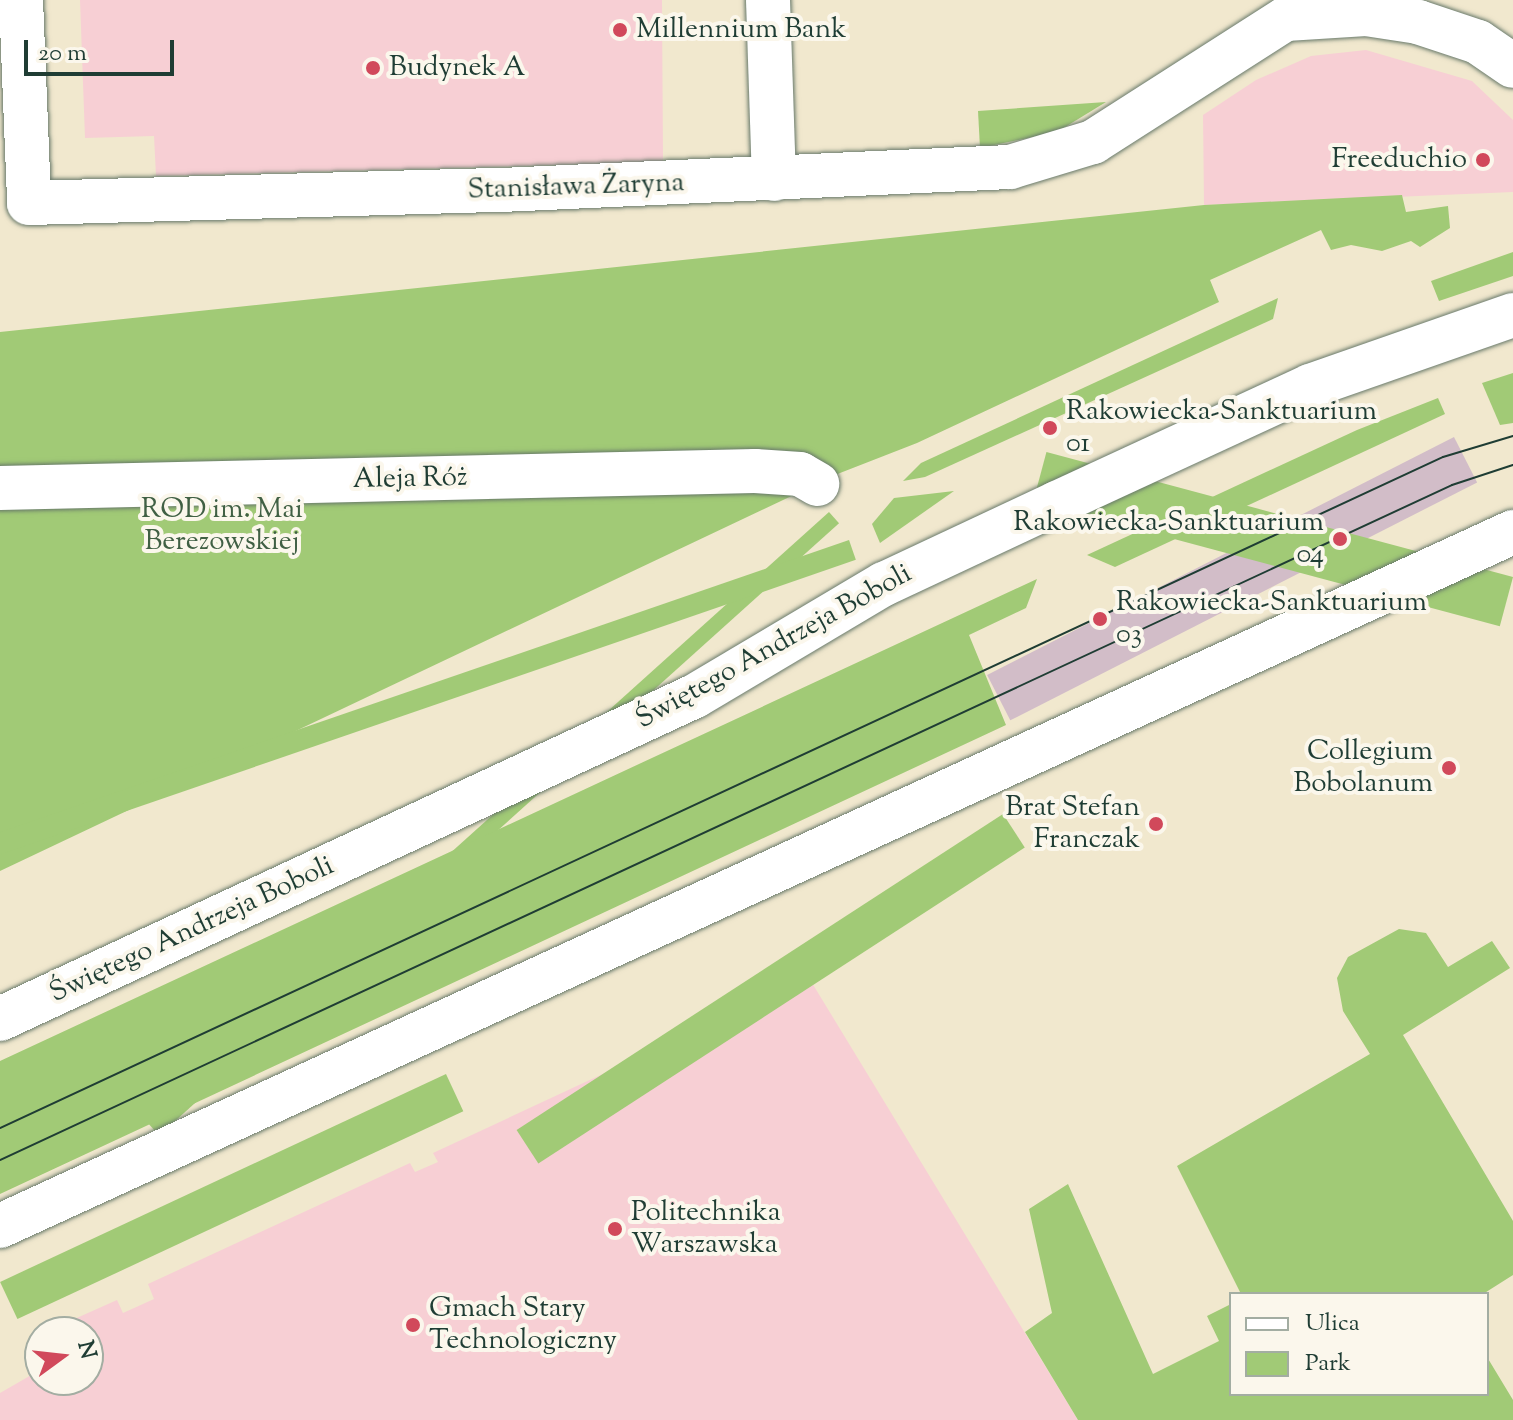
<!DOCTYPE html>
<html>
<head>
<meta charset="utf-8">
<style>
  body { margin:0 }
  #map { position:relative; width:1513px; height:1420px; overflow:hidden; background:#f1e8ce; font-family:"Sorts Mill Goudy",serif }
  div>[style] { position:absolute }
  .built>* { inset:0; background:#f7cfd4 }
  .industrial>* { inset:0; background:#d2bdc8; transform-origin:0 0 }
  .green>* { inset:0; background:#a1ca76; transform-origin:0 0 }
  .roads { filter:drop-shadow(0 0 2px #68796a) drop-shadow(0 0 2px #68796a) }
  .minor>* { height:44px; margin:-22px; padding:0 22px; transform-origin:22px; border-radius:22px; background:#fff }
  .major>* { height:44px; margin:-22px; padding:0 22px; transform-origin:22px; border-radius:22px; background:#fff }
  .tram>* { height:2px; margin:-1px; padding:0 1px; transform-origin:1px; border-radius:1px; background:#1f3d34 }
  .dots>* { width:22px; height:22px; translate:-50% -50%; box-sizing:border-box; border:4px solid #fbf7ec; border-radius:50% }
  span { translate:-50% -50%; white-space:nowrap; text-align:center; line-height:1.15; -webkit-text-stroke:8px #fbf7ec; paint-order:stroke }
  .poi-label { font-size:28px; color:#1f3d34 }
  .left { translate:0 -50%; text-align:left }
  .right { translate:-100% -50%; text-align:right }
  .street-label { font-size:28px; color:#1f3d34 }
  .park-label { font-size:28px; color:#406044 }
  .legend { position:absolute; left:1229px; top:1292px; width:260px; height:104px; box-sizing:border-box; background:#fbf7ec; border:2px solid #a3ada2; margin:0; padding:10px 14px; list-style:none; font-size:24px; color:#1f3d34 }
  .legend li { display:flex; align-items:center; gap:16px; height:40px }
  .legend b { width:40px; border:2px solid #a3ada2 }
  .north { position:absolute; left:24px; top:1316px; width:80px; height:80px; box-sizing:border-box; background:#fbf7ec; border:2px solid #a3ada2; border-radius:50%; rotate:75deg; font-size:22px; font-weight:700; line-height:32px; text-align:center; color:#1f3d34 }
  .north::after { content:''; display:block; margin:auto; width:28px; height:36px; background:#d1495b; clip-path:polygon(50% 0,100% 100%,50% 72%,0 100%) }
  .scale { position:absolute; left:24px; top:40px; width:150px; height:36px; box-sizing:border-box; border:4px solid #1f3d34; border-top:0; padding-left:10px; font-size:24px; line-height:28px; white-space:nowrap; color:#1f3d34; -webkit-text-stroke:6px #fbf7ec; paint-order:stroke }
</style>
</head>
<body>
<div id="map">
  <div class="built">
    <div style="clip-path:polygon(80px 0,662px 0,663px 162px,156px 176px,154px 136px,85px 138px)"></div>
    <div style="clip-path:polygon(1366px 50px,1472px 81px,1513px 120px,1513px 192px,1204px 205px,1203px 115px,1256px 80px,1311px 56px)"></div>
    <div style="clip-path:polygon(809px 978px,1078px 1420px,0 1420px,0 1393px,40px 1370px,40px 1380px,88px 1380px,88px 1332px,66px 1332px,70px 1321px,117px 1300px,123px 1313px,154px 1299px,148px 1284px,410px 1163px,415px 1172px,438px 1162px,433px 1153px)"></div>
  </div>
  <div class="industrial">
    <div style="left:1454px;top:437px;width:51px;height:524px;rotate:63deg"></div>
  </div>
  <div class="green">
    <div style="clip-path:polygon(1106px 102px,1057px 132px,980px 148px,978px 111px)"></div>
    <div style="clip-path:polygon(1402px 195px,1406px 212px,1448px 206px,1450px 228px,1420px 247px,1411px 241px,1382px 251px,1351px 245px,1331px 250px,1321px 230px,1210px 280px,1219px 302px,917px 443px,840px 473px,0 871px,0 332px,1204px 205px)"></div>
    <div style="clip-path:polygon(1513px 252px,1513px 276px,1439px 301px,1431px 281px)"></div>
    <div style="clip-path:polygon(1278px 298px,1273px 319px,925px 477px,903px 481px,921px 463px)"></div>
    <div style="clip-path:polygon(1513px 373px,1513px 423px,1500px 425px,1482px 383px)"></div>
    <div style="clip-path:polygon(1438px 398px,1445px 414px,1115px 567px,1087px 555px,1357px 430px)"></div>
    <div style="clip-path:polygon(954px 491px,880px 543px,872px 524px,894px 498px)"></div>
    <div style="left:829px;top:512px;width:15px;height:915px;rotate:48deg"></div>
    <div style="left:849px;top:540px;width:21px;height:937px;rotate:71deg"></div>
    <div style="left:1513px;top:577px;width:51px;height:483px;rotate:105deg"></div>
    <div style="clip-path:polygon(1037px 579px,1026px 608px,969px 635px,1006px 725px,0 1194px,0 1061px)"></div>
    <div style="left:1003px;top:814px;width:40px;height:580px;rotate:57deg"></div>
    <div style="clip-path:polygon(1399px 929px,1426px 933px,1448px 967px,1492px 941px,1510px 968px,1403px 1035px,1513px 1221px,1513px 1275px,1483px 1294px,1241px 1294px,1177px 1166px,1370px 1054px,1343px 1011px,1337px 978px,1348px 957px)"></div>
    <div style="left:446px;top:1074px;width:41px;height:492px;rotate:65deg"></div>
    <div style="clip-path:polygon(1068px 1184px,1153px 1374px,1219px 1341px,1207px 1316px,1231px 1304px,1231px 1394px,1487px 1394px,1487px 1357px,1513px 1400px,1513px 1420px,1078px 1420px,1025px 1332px,1052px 1313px,1029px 1209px)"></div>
  </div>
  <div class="roads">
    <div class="minor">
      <div style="left:21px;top:0;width:203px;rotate:87.7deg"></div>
      <div style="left:29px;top:203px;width:472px;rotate:-1.6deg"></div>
      <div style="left:501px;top:190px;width:510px;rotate:-2.59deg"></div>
      <div style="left:1010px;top:167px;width:87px;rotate:-16.8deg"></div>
      <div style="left:1093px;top:142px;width:264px;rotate:-32.6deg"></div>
      <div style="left:768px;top:0;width:179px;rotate:88.1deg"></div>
      <div style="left:1286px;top:19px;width:80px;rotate:-3.6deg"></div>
      <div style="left:1366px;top:14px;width:53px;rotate:8.7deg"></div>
      <div style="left:1418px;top:22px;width:63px;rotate:18.4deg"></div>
      <div style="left:1478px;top:42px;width:42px;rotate:34.4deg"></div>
      <div style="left:0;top:488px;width:755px;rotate:-1.29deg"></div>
      <div style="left:755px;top:471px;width:45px;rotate:3.8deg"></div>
      <div style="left:800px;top:474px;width:20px;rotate:30deg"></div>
    </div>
    <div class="major">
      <div style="left:0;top:1019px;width:766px;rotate:-24.93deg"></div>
      <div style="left:695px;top:696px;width:220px;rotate:-30.7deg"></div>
      <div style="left:884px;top:584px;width:191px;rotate:-25.1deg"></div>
      <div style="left:1057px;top:503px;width:279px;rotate:-24.8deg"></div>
      <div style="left:1310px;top:386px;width:215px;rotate:-19.3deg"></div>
      <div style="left:0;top:1226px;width:1665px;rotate:-24.64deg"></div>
    </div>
  </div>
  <div class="tram">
    <div style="left:0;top:1128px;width:1591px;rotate:-24.94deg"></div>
    <div style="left:1443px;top:457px;width:73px;rotate:-16.7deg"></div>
    <div style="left:0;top:1160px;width:1601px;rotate:-24.93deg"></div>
    <div style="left:1452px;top:485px;width:64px;rotate:-18.2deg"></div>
  </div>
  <div class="dots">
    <div style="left:620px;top:30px;background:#d1495b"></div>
    <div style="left:373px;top:68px;background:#d1495b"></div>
    <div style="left:1483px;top:160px;background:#d1495b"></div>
    <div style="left:1050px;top:428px;background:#d1495b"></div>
    <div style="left:1340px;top:539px;background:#d1495b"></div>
    <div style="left:1100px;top:619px;background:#d1495b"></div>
    <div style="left:1449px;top:768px;background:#d1495b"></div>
    <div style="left:1156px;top:824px;background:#d1495b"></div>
    <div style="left:615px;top:1229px;background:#d1495b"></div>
    <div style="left:413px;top:1325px;background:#d1495b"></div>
  </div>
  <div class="poi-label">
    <span class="left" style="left:636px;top:30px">Millennium Bank</span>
    <span class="left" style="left:389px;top:68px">Budynek A</span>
    <span class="right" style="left:1467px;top:160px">Freeduchio</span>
    <span class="left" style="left:1066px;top:428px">Rakowiecka-Sanktuarium<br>01</span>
    <span class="right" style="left:1324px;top:539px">Rakowiecka-Sanktuarium<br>04</span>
    <span class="left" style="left:1116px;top:619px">Rakowiecka-Sanktuarium<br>03</span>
    <span class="right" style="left:1433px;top:768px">Collegium<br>Bobolanum</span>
    <span class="right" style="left:1140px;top:824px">Brat Stefan<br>Franczak</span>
    <span class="left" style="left:631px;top:1229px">Politechnika<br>Warszawska</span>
    <span class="left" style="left:429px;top:1325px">Gmach Stary<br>Technologiczny</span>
  </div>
  <div class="street-label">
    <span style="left:576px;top:187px;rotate:-2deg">Stanisława Żaryna</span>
    <span style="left:410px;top:479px;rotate:-1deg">Aleja Róż</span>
    <span style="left:774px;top:647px;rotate:-29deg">Świętego Andrzeja Boboli</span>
    <span style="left:192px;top:930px;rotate:-25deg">Świętego Andrzeja Boboli</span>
  </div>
  <div class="park-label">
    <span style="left:222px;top:526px">ROD im. Mai<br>Berezowskiej</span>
  </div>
  <ul class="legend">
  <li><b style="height:10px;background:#fff"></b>Ulica</li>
  <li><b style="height:22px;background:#a1ca76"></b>Park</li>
  </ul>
  <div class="north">N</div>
  <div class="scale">20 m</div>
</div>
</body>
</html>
